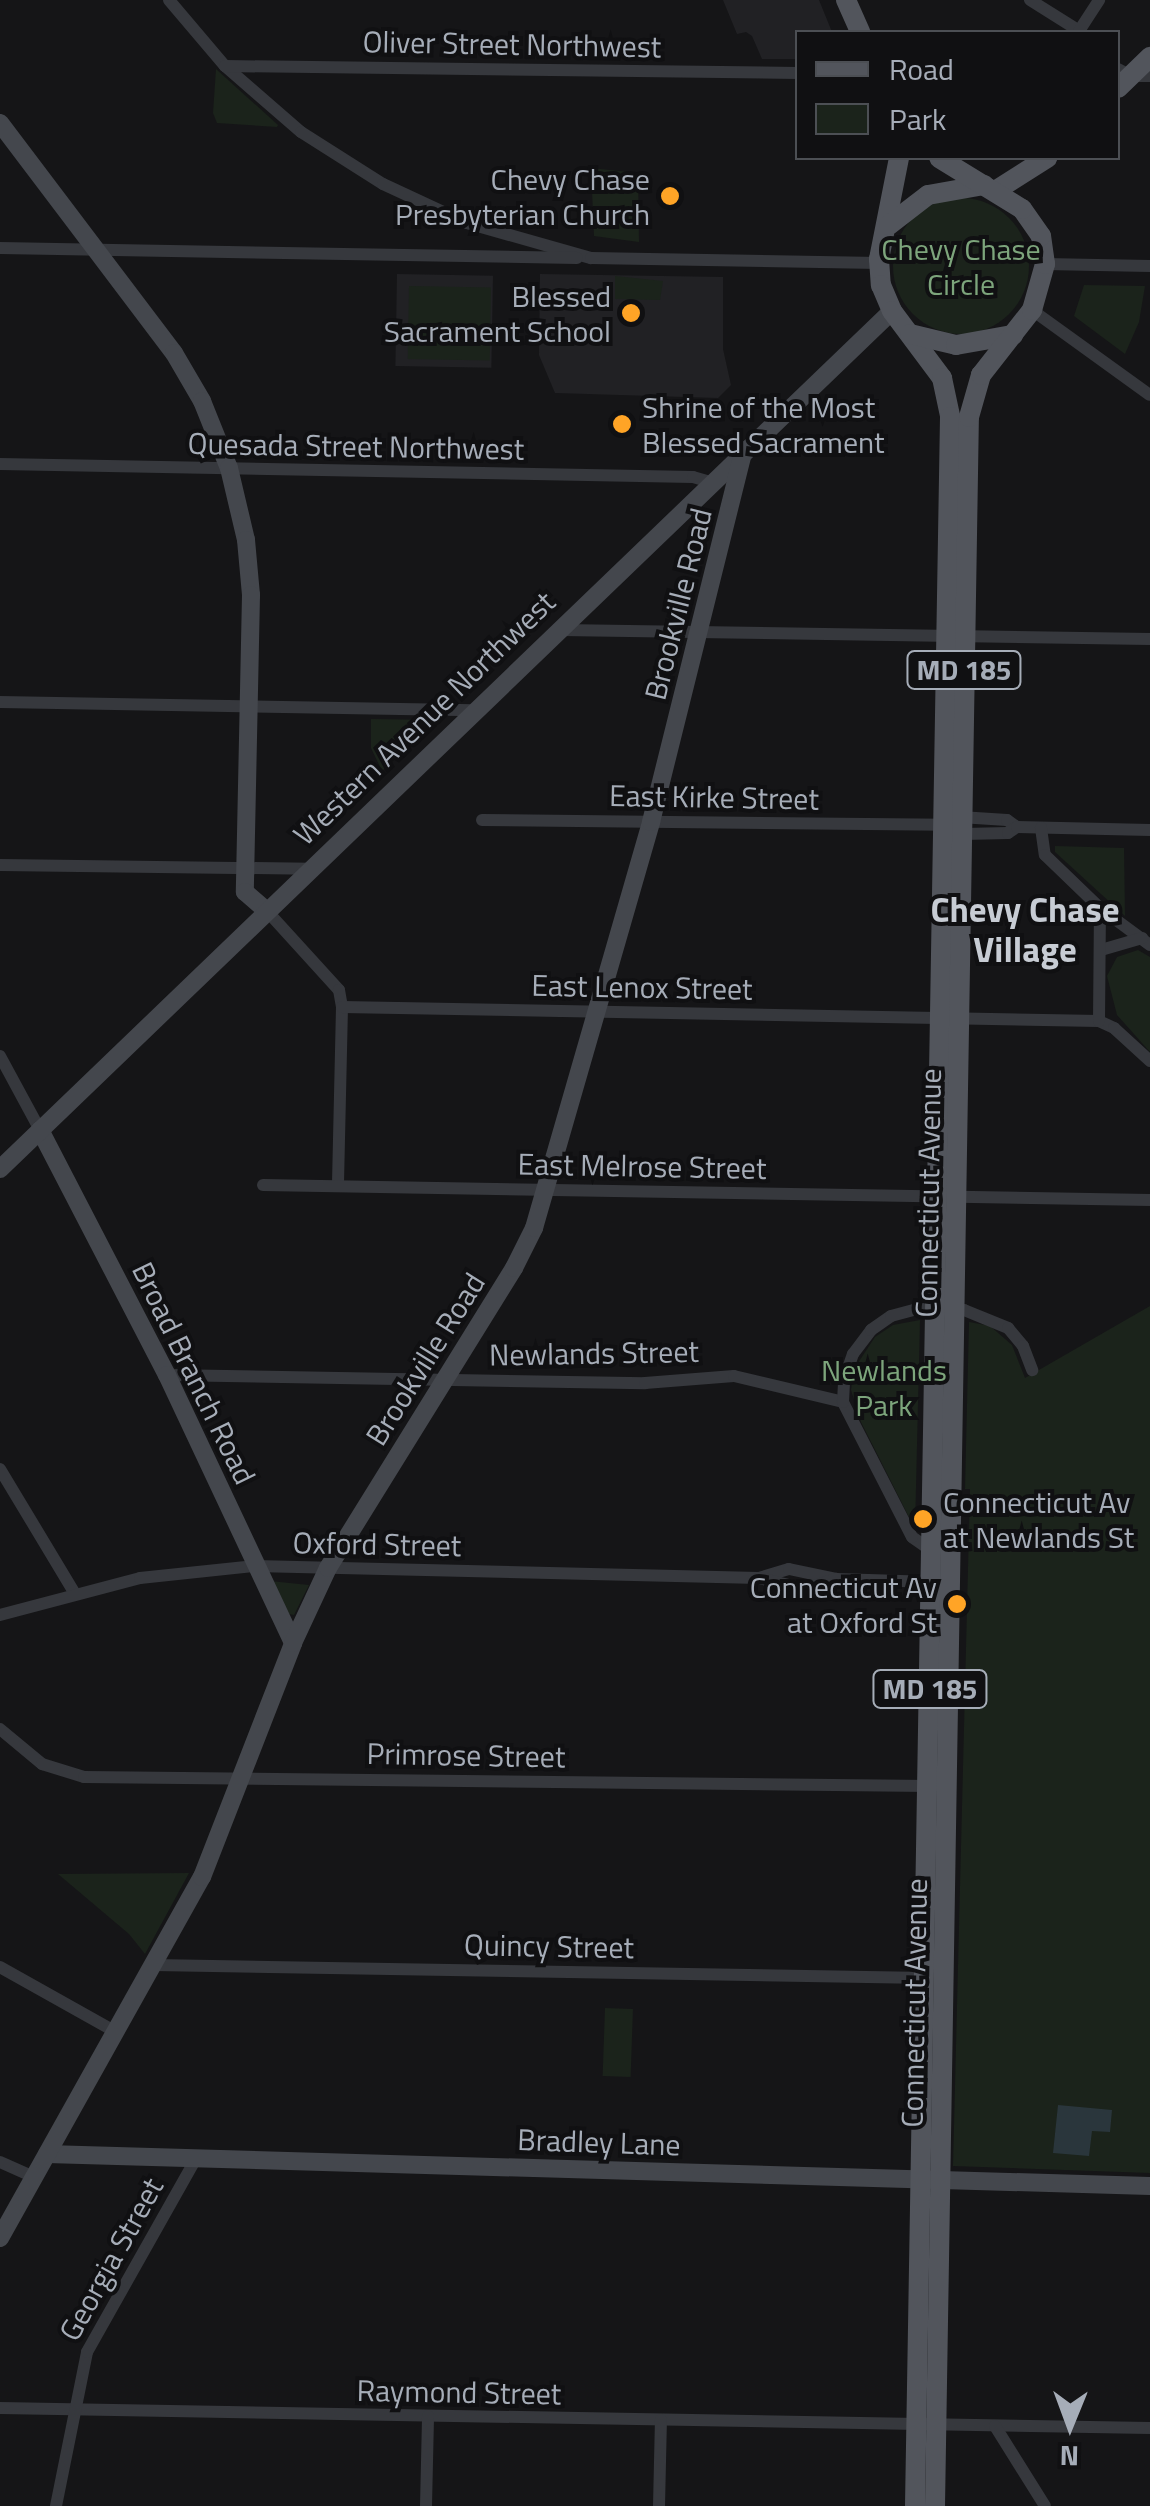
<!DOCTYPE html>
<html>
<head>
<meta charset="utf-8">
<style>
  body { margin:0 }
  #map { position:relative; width:1150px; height:2506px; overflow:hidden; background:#151517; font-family:"Titillium Web",sans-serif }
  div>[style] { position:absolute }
  .built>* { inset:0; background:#212124; transform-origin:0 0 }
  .green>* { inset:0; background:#1b231b; transform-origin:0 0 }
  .round { border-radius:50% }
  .water>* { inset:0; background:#2a363c }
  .street>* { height:12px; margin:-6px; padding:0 6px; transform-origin:6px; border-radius:6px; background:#36383d }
  .secondary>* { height:18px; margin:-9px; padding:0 9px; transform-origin:9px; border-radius:9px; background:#44474d }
  .primary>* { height:20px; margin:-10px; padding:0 10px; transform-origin:10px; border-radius:10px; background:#52555c }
  .dots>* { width:28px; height:28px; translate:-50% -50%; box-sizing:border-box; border:5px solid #101012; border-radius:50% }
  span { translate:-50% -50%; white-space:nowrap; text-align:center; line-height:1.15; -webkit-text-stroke:8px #101012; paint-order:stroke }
  .shield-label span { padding:2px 8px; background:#101012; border:2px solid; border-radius:8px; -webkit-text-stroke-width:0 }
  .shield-label { font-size:28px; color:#a6adb8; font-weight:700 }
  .street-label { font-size:30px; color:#a6adb8 }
  .poi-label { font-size:30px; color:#a6adb8 }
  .right { translate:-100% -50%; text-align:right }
  .left { translate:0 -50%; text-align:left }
  .park-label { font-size:30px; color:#7da57c }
  .quarter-label { font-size:35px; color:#c7ccd4; font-weight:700 }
  .legend { position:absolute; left:795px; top:30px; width:325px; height:130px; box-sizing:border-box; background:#101012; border:2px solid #4c4f54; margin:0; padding:12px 18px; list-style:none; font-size:30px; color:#a6adb8 }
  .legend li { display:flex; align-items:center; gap:20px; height:50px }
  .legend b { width:50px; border:2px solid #4c4f54 }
  .north { position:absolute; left:1020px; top:2376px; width:100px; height:100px; -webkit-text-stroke:8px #101012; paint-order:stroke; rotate:181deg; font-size:28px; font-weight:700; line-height:40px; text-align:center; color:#a6adb8 }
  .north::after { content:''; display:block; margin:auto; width:35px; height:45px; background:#a6adb8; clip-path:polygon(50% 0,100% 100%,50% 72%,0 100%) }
</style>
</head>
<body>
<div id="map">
  <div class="built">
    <div style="clip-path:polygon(723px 0,819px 0,832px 32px,798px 32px,797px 59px,762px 59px,752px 36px,746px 32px,737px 34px)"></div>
    <div style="left:397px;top:274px;width:96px;height:92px;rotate:1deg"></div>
    <div style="clip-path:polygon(540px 274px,723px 277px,723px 349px,731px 385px,718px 398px,555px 393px,539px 355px)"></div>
  </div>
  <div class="green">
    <div style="clip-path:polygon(216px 69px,278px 125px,277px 127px,217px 123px,213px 113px)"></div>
    <div style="clip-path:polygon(591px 168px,638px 173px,639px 242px,594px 236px)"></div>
    <div class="round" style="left:893px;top:198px;width:136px;height:136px"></div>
    <div style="clip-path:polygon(615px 276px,663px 281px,660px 300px,615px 299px)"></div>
    <div style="clip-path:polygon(1084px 285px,1145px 286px,1139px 322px,1125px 354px,1074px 316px)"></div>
    <div style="left:409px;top:286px;width:82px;height:73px;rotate:1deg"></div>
    <div style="clip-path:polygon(371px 719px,437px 720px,382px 771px,371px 748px)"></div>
    <div style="clip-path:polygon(1055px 846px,1124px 848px,1125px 916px,1055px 852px)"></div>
    <div style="clip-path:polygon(1138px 950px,1150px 957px,1150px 1052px,1117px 1015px,1107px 976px,1117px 957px)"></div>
    <div style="clip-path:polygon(1150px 1306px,1150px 2173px,953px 2166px,970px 1489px,965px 1489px,969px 1322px,990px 1326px,1012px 1345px,1025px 1378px)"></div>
    <div style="clip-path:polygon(920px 1320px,915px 1529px,861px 1422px,851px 1390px,854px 1369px,875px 1337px,893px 1325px)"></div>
    <div style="clip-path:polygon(270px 1581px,309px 1585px,294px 1615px,289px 1614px)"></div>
    <div style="clip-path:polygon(189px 1873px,145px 1954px,129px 1934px,58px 1874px)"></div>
    <div style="left:605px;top:2008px;width:28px;height:68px;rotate:2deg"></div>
  </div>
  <div class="water">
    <div style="clip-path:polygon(1058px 2105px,1112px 2110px,1110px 2132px,1092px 2131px,1089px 2156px,1053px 2153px)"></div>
  </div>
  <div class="street">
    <div style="left:169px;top:0;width:87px;rotate:49.7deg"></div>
    <div style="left:225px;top:66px;width:101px;rotate:41deg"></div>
    <div style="left:301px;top:132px;width:97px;rotate:32.4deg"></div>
    <div style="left:383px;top:184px;width:93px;rotate:24.9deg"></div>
    <div style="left:467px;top:223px;width:129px;rotate:15.8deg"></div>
    <div style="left:591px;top:258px;width:288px;rotate:1deg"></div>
    <div style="left:1030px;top:0;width:60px;rotate:32.1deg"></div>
    <div style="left:1079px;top:31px;width:37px;rotate:-57deg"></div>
    <div style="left:225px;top:66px;width:573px;rotate:0.7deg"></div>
    <div style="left:1118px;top:69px;width:15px;rotate:28deg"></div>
    <div style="left:1131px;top:76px;width:19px"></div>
    <div style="left:0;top:248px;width:577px;rotate:0.99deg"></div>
    <div style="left:1045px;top:264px;width:105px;rotate:1.1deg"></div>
    <div style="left:1032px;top:310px;width:145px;rotate:35.8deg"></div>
    <div style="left:0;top:464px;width:693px;rotate:1.07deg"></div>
    <div style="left:693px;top:477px;width:19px;rotate:16deg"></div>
    <div style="left:561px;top:630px;width:589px;rotate:0.88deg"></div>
    <div style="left:0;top:702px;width:474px;rotate:1deg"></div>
    <div style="left:960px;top:817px;width:47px;rotate:3.7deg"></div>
    <div style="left:1007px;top:820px;width:12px;rotate:35deg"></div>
    <div style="left:482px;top:820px;width:463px;rotate:0.6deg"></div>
    <div style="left:945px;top:825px;width:21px;rotate:25deg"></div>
    <div style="left:964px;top:834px;width:44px;rotate:-1.3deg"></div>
    <div style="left:1008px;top:833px;width:11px;rotate:-34deg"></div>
    <div style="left:1017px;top:827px;width:133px;rotate:1.3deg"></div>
    <div style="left:1041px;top:828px;width:27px;rotate:82deg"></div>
    <div style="left:1045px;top:855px;width:76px;rotate:43.9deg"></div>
    <div style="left:1100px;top:908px;width:62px;rotate:36.5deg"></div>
    <div style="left:0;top:865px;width:311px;rotate:0.7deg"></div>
    <div style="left:267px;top:911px;width:107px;rotate:47.7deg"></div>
    <div style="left:339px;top:990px;width:17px;rotate:80deg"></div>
    <div style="left:342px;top:1007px;width:179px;rotate:91.3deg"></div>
    <div style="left:1101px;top:950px;width:43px;rotate:-16.3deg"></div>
    <div style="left:342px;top:1007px;width:757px;rotate:1.06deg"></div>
    <div style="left:1099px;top:1021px;width:17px;rotate:25deg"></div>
    <div style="left:1114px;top:1028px;width:49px;rotate:42.5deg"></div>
    <div style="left:1099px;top:1021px;width:113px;rotate:-89.5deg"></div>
    <div style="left:0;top:1056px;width:84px;rotate:61.6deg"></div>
    <div style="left:263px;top:1185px;width:887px;rotate:0.97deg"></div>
    <div style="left:167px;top:1375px;width:478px;rotate:1deg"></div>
    <div style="left:645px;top:1383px;width:89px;rotate:-4.5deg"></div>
    <div style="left:734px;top:1376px;width:112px;rotate:13.4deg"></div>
    <div style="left:0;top:1469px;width:146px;rotate:59deg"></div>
    <div style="left:932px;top:1551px;width:24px;rotate:-145deg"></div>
    <div style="left:912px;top:1537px;width:152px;rotate:-117.1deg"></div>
    <div style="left:843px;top:1402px;width:22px;rotate:-87deg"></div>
    <div style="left:844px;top:1380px;width:28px;rotate:-71deg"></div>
    <div style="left:853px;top:1354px;width:30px;rotate:-53deg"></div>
    <div style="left:871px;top:1330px;width:24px;rotate:-35deg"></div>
    <div style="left:891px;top:1316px;width:27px;rotate:-15deg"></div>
    <div style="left:917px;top:1309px;width:47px;rotate:1.2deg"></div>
    <div style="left:964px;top:1310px;width:48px;rotate:22.2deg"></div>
    <div style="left:1008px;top:1328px;width:23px;rotate:50deg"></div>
    <div style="left:1023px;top:1346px;width:26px;rotate:69deg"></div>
    <div style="left:759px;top:1578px;width:31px;rotate:-17deg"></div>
    <div style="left:789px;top:1569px;width:48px;rotate:12deg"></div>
    <div style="left:836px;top:1579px;width:97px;rotate:1.8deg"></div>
    <div style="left:0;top:1615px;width:145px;rotate:-14.8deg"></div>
    <div style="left:140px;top:1578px;width:116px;rotate:-6deg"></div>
    <div style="left:255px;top:1566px;width:504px;rotate:1.36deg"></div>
    <div style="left:759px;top:1578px;width:47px;rotate:13.4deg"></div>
    <div style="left:805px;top:1589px;width:33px;rotate:-18deg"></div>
    <div style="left:0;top:1729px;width:55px;rotate:39.8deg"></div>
    <div style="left:42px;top:1764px;width:44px;rotate:17.2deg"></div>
    <div style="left:84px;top:1777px;width:846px;rotate:0.61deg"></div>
    <div style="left:154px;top:1965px;width:773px;rotate:0.96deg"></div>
    <div style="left:0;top:1967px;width:133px;rotate:29.3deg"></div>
    <div style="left:0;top:2162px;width:37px;rotate:24deg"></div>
    <div style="left:0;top:2408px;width:1150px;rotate:1deg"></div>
    <div style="left:995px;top:2426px;width:94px;rotate:58deg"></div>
    <div style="left:56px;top:2506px;width:157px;rotate:-78.6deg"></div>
    <div style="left:87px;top:2352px;width:224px;rotate:-60.6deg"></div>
    <div style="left:426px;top:2506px;width:90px;rotate:-88.7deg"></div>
    <div style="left:659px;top:2506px;width:86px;rotate:-88.7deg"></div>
  </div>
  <div class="secondary">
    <div style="left:0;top:123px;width:288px;rotate:52.9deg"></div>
    <div style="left:174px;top:353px;width:56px;rotate:59.7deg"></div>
    <div style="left:202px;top:401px;width:72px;rotate:68.1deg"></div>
    <div style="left:229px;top:468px;width:74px;rotate:76.7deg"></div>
    <div style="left:246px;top:540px;width:55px;rotate:84.8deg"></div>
    <div style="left:251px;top:595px;width:297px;rotate:91.2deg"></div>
    <div style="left:245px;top:892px;width:29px;rotate:41deg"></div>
    <div style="left:40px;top:1130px;width:276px;rotate:62.6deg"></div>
    <div style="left:167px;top:1375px;width:296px;rotate:64.8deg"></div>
    <div style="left:0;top:1169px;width:1238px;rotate:-43.89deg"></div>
    <div style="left:47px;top:2154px;width:1103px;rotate:1.66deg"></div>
    <div style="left:0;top:2238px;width:414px;rotate:-60.8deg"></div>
    <div style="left:202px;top:1877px;width:251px;rotate:-68.7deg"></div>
    <div style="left:293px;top:1643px;width:83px;rotate:-65deg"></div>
    <div style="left:328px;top:1568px;width:353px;rotate:-58.2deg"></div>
    <div style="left:514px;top:1268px;width:45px;rotate:-63.4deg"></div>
    <div style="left:534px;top:1228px;width:423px;rotate:-73.9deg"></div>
    <div style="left:651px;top:822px;width:383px;rotate:-76deg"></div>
  </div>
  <div class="primary">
    <div style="left:846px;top:0;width:35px;rotate:66deg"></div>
    <div style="left:1118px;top:88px;width:45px;rotate:-44.1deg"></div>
    <div style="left:899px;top:158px;width:103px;rotate:101.2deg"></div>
    <div style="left:879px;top:259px;width:26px;rotate:86deg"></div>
    <div style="left:881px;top:285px;width:28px;rotate:67deg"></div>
    <div style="left:892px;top:311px;width:84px;rotate:53.3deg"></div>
    <div style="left:942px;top:378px;width:40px;rotate:78deg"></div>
    <div style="left:950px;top:417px;width:2089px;rotate:90.96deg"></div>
    <div style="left:995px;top:191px;width:62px;rotate:-32.4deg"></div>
    <div style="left:889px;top:225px;width:49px;rotate:-37.6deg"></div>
    <div style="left:928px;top:195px;width:57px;rotate:-10.1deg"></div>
    <div style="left:910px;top:334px;width:47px;rotate:13.4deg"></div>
    <div style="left:956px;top:345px;width:58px;rotate:-10deg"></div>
    <div style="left:935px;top:2506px;width:2089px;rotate:-89.07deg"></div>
    <div style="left:969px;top:417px;width:44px;rotate:-74.1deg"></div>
    <div style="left:981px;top:375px;width:83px;rotate:-51.9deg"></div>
    <div style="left:1032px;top:310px;width:48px;rotate:-74.2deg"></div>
    <div style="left:1045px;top:264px;width:28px;rotate:-98deg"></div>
    <div style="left:1041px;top:236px;width:33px;rotate:-125deg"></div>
    <div style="left:1022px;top:209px;width:97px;rotate:-148.4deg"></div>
  </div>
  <div class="dots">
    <div style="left:670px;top:196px;background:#ffa426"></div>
    <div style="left:631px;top:313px;background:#ffa426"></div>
    <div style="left:622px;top:424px;background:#ffa426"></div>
    <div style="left:923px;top:1519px;background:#ffa426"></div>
    <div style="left:957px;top:1604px;background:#ffa426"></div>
  </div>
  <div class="shield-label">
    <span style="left:964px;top:670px">MD 185</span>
    <span style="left:930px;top:1689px">MD 185</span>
  </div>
  <div class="street-label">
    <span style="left:512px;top:44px;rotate:1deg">Oliver Street Northwest</span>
    <span style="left:356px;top:446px;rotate:1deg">Quesada Street Northwest</span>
    <span style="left:678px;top:604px;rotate:-76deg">Brookville Road</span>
    <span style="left:424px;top:718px;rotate:-44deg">Western Avenue Northwest</span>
    <span style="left:714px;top:797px;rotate:1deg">East Kirke Street</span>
    <span style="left:642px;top:987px;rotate:1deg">East Lenox Street</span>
    <span style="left:642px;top:1166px;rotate:1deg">East Melrose Street</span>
    <span style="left:928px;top:1193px;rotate:-89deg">Connecticut Avenue</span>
    <span style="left:594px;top:1353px;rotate:-1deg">Newlands Street</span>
    <span style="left:425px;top:1359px;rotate:-58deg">Brookville Road</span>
    <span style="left:194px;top:1373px;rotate:64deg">Broad Branch Road</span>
    <span style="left:377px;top:1544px;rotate:1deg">Oxford Street</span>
    <span style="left:466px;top:1755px;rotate:1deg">Primrose Street</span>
    <span style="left:549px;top:1946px;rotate:1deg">Quincy Street</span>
    <span style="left:914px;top:2003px;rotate:-89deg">Connecticut Avenue</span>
    <span style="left:599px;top:2142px;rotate:2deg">Bradley Lane</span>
    <span style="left:111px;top:2259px;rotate:-61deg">Georgia Street</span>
    <span style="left:459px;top:2392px;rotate:1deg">Raymond Street</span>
  </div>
  <div class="poi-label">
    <span class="right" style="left:650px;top:196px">Chevy Chase<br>Presbyterian Church</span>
    <span class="right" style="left:611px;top:313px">Blessed<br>Sacrament School</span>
    <span class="left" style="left:642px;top:424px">Shrine of the Most<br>Blessed Sacrament</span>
    <span class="left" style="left:943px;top:1519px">Connecticut Av<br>at Newlands St</span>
    <span class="right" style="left:937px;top:1604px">Connecticut Av<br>at Oxford St</span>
  </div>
  <div class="park-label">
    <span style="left:961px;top:266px">Chevy Chase<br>Circle</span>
    <span style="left:884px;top:1387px">Newlands<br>Park</span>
  </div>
  <div class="quarter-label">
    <span style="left:1025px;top:929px">Chevy Chase<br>Village</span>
  </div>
  <ul class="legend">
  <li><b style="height:12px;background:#52555c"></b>Road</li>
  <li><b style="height:28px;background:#1b231b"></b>Park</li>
  </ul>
  <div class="north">N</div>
</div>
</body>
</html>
